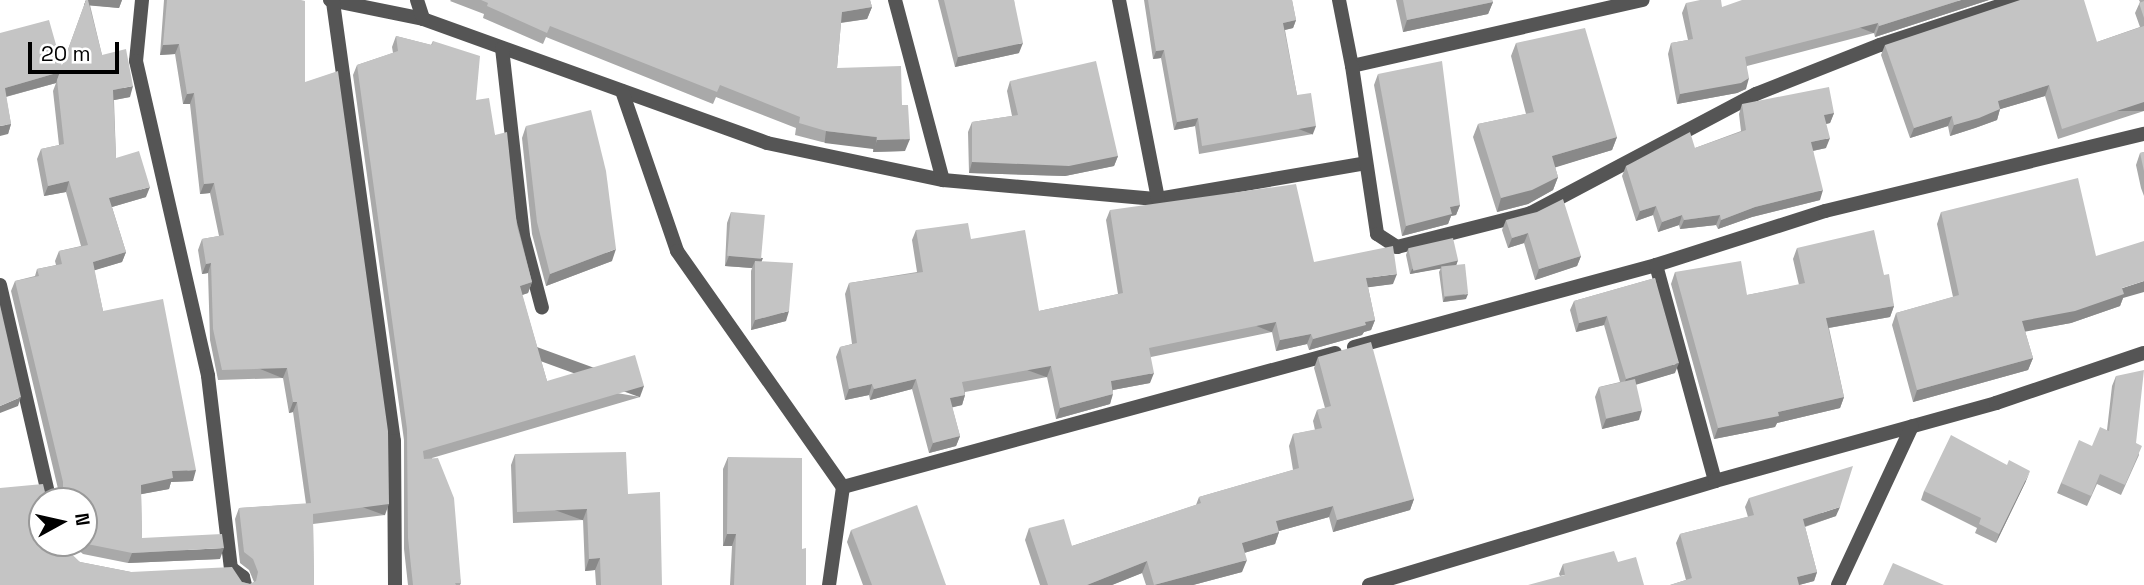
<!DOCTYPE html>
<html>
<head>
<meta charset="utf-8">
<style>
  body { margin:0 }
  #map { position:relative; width:2144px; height:585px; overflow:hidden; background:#fff; font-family:"Space Grotesk",sans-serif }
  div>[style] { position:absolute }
  .minor>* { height:14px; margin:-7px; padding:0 7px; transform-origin:7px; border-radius:7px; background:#555 }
  .wall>* { inset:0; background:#a9a9a9 }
  .shaded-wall>* { inset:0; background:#898989; transform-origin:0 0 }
  .building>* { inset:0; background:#c4c4c4; transform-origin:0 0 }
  span { translate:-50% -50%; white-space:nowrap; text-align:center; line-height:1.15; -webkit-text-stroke:5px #fff; paint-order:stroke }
  .north { position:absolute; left:28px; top:487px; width:70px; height:70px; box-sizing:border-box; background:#fff; border:2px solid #999; border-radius:50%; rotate:82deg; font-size:19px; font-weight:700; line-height:28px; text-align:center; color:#000 }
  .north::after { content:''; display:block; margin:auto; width:24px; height:32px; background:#000; clip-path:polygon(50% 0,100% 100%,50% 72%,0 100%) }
  .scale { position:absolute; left:28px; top:42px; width:91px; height:32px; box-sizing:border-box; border:4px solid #000; border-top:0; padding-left:9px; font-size:21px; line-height:24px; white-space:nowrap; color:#000; -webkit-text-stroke:5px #fff; paint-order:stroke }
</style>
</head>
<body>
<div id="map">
  <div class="minor">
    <div style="left:142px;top:0;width:61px;rotate:95.6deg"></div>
    <div style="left:136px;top:61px;width:323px;rotate:77.1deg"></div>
    <div style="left:208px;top:376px;width:193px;rotate:83.2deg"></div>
    <div style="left:231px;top:568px;width:15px;rotate:37deg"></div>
    <div style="left:243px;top:577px;width:8px;rotate:76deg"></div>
    <div style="left:330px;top:0;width:95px;rotate:11.5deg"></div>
    <div style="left:423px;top:19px;width:366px;rotate:19.8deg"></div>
    <div style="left:767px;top:143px;width:180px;rotate:11.9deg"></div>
    <div style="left:943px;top:180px;width:216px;rotate:5.1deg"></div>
    <div style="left:1158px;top:199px;width:211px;rotate:-9.8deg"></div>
    <div style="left:417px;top:0;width:20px;rotate:72deg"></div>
    <div style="left:895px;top:0;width:186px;rotate:75.1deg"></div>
    <div style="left:1119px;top:0;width:203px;rotate:78.9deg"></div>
    <div style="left:1339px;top:0;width:67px;rotate:78.9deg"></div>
    <div style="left:1352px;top:66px;width:298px;rotate:-12.8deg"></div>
    <div style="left:333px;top:2px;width:443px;rotate:82.1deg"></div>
    <div style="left:394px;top:441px;width:144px;rotate:89.6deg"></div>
    <div style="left:502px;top:48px;width:189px;rotate:83.6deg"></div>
    <div style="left:523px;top:236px;width:74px;rotate:75.2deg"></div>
    <div style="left:1352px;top:66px;width:170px;rotate:81.5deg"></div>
    <div style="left:1377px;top:234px;width:24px;rotate:33deg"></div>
    <div style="left:1397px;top:247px;width:138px;rotate:-14.2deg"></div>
    <div style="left:1531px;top:213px;width:255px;rotate:-27.9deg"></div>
    <div style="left:1756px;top:94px;width:133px;rotate:-21.6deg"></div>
    <div style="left:1880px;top:45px;width:144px;rotate:-18.2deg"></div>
    <div style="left:622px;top:91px;width:169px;rotate:71deg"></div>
    <div style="left:677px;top:251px;width:289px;rotate:54.9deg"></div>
    <div style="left:843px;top:487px;width:99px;rotate:98.1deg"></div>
    <div style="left:1656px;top:265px;width:224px;rotate:74.7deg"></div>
    <div style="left:0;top:285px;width:222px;rotate:77deg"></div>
    <div style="left:1354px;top:347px;width:313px;rotate:-15.2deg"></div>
    <div style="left:1656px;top:265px;width:177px;rotate:-17.7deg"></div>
    <div style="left:1825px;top:211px;width:328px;rotate:-13.6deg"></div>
    <div style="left:843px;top:487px;width:510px;rotate:-15.24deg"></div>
    <div style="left:1369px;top:585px;width:361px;rotate:-16.7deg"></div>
    <div style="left:1715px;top:481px;width:292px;rotate:-15.5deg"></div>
    <div style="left:1996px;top:403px;width:156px;rotate:-18.7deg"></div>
    <div style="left:1838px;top:585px;width:175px;rotate:-65deg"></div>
  </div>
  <div class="wall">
    <div style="clip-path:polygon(86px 0,122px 0,119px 8px,90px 5px,102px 55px,130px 97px,114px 100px,116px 158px,146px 197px,112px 207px,126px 252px,122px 262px,94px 270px,103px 311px,193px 481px,171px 482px,169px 489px,141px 494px,142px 538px,220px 559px,128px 563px,83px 554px,70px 543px,84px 543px,84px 501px,42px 543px,80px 562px,131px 572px,242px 582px,250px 584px,254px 582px,249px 570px,240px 563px,235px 519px,239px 508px,306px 504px,293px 412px,289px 413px,283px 378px,218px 380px,210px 340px,208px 273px,202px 274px,198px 250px,202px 239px,219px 236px,210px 193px,200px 194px,190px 104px,183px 104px,175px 54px,160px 55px,164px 0,301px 0,305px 82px,385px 515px,313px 524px,314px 585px,0 585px,46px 496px,55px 500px,59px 497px,59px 493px,11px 291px,15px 281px,35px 276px,37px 269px,56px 265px,55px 261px,59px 251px,81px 246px,66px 192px,44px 196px,37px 159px,41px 149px,59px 145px,53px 91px,56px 83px,6px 97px,11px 124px,8px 134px,0 33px,62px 66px)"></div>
    <div style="clip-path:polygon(451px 0,870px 0,872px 7px,867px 19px,841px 23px,837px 68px,902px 105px,905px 151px,873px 152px,873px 148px,822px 142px,795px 135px,796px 128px,716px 97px,713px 104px,546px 37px,543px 44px,483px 18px,484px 14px,450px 1px)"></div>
    <div style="clip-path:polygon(938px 0,1014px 0,1019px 53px,955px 67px)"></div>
    <div style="clip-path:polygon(1144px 0,1292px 0,1296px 20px,1293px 28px,1285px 30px,1297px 95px,1313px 134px,1199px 154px,1195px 126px,1174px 130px,1161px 58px,1153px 59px)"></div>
    <div style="clip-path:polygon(1396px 0,1492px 0,1493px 2px,1488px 14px,1403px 32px)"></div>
    <div style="clip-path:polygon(1989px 0,1875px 37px,1874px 33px,1747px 66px,1746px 89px,1737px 93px,1677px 104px,1668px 54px,1671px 43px,1688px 40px,1682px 13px,1686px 3px,1722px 7px)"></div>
    <div style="clip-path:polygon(2139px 0,2144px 0,2144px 111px,2058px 139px,2045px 96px,2000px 109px,1997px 120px,1975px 128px,1950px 136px,1948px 126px,1910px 138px,1881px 55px,1885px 45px,2097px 42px,2140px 27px,2135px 13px,2140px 2px)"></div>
    <div style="clip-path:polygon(396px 36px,431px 45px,433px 41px,476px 100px,495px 135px,532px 282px,528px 293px,522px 295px,547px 381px,640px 397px,432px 458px,461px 583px,460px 585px,408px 585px,404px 549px,404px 440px,353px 75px,357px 65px,393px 53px,392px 47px)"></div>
    <div style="clip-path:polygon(1516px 43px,1617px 137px,1612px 150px,1555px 167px,1558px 177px,1553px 190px,1528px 204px,1497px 212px,1473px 137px,1478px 124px,1526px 114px,1511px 56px)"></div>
    <div style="clip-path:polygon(1378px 74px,1460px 205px,1456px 215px,1451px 216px,1448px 224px,1402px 236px,1374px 85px)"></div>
    <div style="clip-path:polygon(1010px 81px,1118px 156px,1114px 166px,1065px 176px,969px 173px,968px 132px,972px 122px,1012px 116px,1007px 91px)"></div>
    <div style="clip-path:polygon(1742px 104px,1834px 113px,1830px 123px,1826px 124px,1826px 148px,1813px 151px,1820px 200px,1752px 217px,1718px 229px,1716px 225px,1680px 229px,1679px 225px,1658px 232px,1653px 215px,1636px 221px,1622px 176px,1626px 166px,1695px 148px,1741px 131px,1739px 114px)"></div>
    <div style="clip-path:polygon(526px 126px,612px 261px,546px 286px,532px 234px,522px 138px)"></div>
    <div style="clip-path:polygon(2144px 152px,2144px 196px,2141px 188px,2136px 165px,2140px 153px)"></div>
    <div style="clip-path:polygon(1110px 210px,1314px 262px,1393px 284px,1368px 287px,1375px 320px,1371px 330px,1364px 332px,1362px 335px,1309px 350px,1307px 344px,1276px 351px,1272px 332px,1151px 357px,1150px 383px,1113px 390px,1110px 404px,1056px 419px,1047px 377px,965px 392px,965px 395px,962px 405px,952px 407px,960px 436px,956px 446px,929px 453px,912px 389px,870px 400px,869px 395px,845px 400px,836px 357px,840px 347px,852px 344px,845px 294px,849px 283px,917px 272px,912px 240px,916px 230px,971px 239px,1039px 311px,1118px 294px,1106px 220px)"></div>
    <div style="clip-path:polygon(731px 212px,761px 261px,786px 321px,751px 330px,751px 271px,752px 268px,725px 266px,727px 223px)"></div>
    <div style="clip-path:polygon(1941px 212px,2096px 256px,2123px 298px,2120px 306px,2071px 323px,2025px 331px,2033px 358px,2028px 370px,1913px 402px,1892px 325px,1896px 313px,1953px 297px,1937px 224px)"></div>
    <div style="clip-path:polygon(1506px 220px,1581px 256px,1577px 266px,1535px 280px,1524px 243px,1508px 248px,1502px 230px)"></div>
    <div style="clip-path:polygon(1797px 248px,1884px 275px,1894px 306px,1890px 317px,1829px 328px,1844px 397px,1840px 408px,1777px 423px,1775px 427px,1714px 439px,1671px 284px,1675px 272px,1747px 295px,1799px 285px,1793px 259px)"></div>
    <div style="clip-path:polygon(1408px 249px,1458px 260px,1456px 265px,1466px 299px,1443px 302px,1439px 272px,1441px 268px,1410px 274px,1406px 255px)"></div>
    <div style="clip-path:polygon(1655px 278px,1675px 373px,1636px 384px,1639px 420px,1602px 429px,1595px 397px,1599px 387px,1620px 382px,1604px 325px,1576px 332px,1570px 310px,1574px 301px)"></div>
    <div style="clip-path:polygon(1318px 357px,1414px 499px,1410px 510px,1333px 532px,1329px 517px,1279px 531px,1279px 532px,1275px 544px,1244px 553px,1242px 572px,1193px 585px,1146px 585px,1142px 573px,1112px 585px,1040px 585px,1025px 540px,1029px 528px,1072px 546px,1196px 505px,1199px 497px,1293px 470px,1289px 446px,1293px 434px,1315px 430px,1313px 421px,1317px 410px,1325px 408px,1314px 368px)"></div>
    <div style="clip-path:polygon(2116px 376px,2136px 443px,2139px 455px,2121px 495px,2097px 484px,2087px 506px,2057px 493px,2061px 483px,2107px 430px,2112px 386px)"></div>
    <div style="clip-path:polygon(515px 454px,628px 494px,662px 585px,596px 585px,595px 570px,585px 571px,583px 520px,513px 523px,511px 465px)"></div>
    <div style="clip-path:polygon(728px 457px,802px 549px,806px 585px,730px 585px,732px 546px,723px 546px,723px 469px)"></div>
    <div style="clip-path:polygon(2007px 465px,2026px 481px,1996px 543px,1975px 533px,1977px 528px,1921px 500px,1924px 491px)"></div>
    <div style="clip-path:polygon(1749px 498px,1836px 516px,1805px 527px,1817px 572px,1814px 581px,1799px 585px,1670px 585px,1686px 580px,1676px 543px,1680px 534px,1748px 517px,1745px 507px)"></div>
    <div style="clip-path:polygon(851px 530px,946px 585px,863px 585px,847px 542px)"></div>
    <div style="clip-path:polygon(1618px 562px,1560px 576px,1559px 574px,1563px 564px)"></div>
  </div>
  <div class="shaded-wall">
    <div style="clip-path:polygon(86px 0,122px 0,119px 8px,84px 5px)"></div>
    <div style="clip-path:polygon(1961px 0,1989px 0,1875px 37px,1879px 26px)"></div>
    <div style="clip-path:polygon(1493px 2px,1488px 14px,1403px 32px,1407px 20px)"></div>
    <div style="clip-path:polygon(872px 7px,867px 19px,838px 23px,842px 12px)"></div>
    <div style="clip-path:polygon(1296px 20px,1293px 28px,1280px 31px,1283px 23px)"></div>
    <div style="left:1878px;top:23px;width:11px;height:137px;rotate:112deg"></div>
    <div style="clip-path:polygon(1023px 43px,1019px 53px,955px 67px,958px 57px)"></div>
    <div style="clip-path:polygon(179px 44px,175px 54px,160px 55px,163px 45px)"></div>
    <div style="clip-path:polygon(1164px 50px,1161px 58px,1153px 59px,1156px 51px)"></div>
    <div style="clip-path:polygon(60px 72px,56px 83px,1px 98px,5px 88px)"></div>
    <div style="clip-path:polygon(1749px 78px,1746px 89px,1737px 93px,1677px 104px,1680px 94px)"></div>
    <div style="clip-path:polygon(2049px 85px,2045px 96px,1994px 111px,1998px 101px)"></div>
    <div style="clip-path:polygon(133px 86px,130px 97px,109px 101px,113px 90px)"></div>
    <div style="clip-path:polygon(194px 93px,190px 104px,183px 104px,187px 94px)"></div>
    <div style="left:2144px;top:102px;width:9px;height:86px;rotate:90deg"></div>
    <div style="clip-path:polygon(2000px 109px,1997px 120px,1975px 128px,1950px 136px,1954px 125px)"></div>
    <div style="clip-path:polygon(1834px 113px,1830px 123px,1821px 125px,1824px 115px)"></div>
    <div style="clip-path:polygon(1952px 116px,1948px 126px,1910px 138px,1914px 128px)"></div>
    <div style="clip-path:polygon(1198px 118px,1195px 126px,1174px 130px,1177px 122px)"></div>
    <div style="clip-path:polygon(11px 124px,8px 134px,0 136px,0 126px)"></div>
    <div style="left:1316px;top:126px;width:9px;height:116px;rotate:111deg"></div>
    <div style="left:826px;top:131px;width:51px;height:12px;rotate:7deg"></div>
    <div style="clip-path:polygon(1617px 137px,1612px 150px,1547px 170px,1552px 156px)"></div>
    <div style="clip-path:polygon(1830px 138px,1826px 148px,1807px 152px,1811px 142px)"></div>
    <div style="clip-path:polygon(910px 139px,905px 151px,873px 152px,877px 140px)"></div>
    <div style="clip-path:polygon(1118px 156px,1114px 166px,1065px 176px,969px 173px,972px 162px)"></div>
    <div style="clip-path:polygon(1558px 177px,1553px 190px,1528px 204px,1497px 212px,1501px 198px)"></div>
    <div style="clip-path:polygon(69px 181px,66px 192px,44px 196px,48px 186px)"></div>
    <div style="clip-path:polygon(214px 183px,210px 193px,200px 194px,204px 184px)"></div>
    <div style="clip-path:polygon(150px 187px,146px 197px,105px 209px,109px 198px)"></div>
    <div style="clip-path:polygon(1823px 190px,1820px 200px,1752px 217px,1718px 229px,1721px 220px,1755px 207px)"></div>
    <div style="clip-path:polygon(1460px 205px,1456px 215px,1451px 216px,1448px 224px,1402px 236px,1406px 226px,1450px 207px)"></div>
    <div style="clip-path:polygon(1656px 206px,1653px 215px,1636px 221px,1640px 211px)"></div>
    <div style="clip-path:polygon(1682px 215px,1679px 225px,1658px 232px,1662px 222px)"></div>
    <div style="clip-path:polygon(1720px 215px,1716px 225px,1680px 229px,1684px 220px)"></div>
    <div style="clip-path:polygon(1528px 233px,1524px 243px,1508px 248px,1512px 238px)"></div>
    <div style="clip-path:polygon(616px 249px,612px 261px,546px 286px,550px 274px)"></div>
    <div style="clip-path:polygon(126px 252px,122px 262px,89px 272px,93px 262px)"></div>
    <div style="clip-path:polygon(729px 256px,763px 258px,759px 268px,755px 261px,752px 268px,725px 266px)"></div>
    <div style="clip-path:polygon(1581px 256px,1577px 266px,1535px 280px,1539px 269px)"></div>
    <div style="clip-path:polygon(1458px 260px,1456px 266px,1410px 274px,1412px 269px)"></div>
    <div style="clip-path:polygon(211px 263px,208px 273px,202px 274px,206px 264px)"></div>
    <div style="clip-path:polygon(1397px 274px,1393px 284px,1363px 288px,1366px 278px)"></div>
    <div style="clip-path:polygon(2144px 281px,2144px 292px,2123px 298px,2120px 306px,2071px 323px,2018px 333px,2022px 321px)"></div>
    <div style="clip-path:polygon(532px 282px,528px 293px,516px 297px,520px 286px)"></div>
    <div style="clip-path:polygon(1468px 294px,1466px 299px,1443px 302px,1445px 297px)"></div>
    <div style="clip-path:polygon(1894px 306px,1890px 317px,1822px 329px,1826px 318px)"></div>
    <div style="clip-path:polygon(789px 311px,786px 321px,751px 330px,755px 320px)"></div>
    <div style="clip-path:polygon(1607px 316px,1604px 325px,1576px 332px,1579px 323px)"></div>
    <div style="clip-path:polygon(1375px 320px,1371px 330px,1364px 332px,1362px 335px,1309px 350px,1313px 339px,1365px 322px)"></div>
    <div style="left:1276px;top:322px;width:11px;height:130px;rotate:112deg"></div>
    <div style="clip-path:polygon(1311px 334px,1307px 344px,1276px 351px,1280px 340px)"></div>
    <div style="clip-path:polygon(2033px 358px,2028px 370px,1913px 402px,1917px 390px)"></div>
    <div style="clip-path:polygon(1679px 363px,1675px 373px,1622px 389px,1626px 379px)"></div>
    <div style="left:1051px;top:366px;width:12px;height:90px;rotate:110deg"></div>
    <div style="left:287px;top:368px;width:11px;height:65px;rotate:112deg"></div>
    <div style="clip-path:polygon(1154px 373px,1150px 383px,1107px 391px,1111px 381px)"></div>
    <div style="clip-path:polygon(916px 379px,912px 389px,870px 400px,874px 389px)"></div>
    <div style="clip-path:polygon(872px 384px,869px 395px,845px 400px,849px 389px)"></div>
    <div style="left:644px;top:386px;width:12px;height:230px;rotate:110deg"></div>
    <div style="clip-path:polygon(1113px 394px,1110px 404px,1056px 419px,1060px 408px)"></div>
    <div style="clip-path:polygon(965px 395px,962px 405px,946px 409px,950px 398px)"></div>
    <div style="clip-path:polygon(21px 397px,18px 406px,0 413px,0 406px)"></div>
    <div style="clip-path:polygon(1844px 397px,1840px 408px,1777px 423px,1775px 427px,1714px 439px,1718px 428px,1778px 412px)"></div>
    <div style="clip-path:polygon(293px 402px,297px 402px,293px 412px,289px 413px)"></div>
    <div style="clip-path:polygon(1642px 410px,1639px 420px,1602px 429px,1606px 419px)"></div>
    <div style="clip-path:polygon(960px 436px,956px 446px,929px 453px,933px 443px)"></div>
    <div style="clip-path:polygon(196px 470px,193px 481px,171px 482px,169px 489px,137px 495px,141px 485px,172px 471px)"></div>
    <div style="clip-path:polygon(2030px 471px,2026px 481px,1996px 543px,1999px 534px)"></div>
    <div style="clip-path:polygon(1414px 499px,1410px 510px,1333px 532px,1337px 520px)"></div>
    <div style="left:389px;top:504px;width:12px;height:77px;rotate:110deg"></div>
    <div style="clip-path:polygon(1333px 506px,1329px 517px,1272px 533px,1276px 521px)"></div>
    <div style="clip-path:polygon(1840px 507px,1836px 516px,1800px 528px,1803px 519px)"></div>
    <div style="left:587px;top:509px;width:12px;height:70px;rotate:110deg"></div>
    <div style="clip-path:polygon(1279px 532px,1275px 544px,1237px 555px,1242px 543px)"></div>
    <div style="clip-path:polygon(727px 534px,736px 534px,732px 546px,723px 546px)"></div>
    <div style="clip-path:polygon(224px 548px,220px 559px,128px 563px,132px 553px)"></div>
    <div style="clip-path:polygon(600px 558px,595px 570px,585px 571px,589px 559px)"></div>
    <div style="clip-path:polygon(1247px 560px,1242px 572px,1193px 585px,1154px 585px)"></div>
    <div style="clip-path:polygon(1147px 561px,1142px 573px,1112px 585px,1087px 585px)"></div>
    <div style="clip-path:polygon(1817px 572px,1814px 581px,1799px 585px,1794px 585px,1797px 577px)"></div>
  </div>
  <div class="building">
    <div style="clip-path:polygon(86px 0,88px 0,102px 55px,126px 49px,133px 86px,113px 90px,116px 158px,139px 151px,150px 187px,109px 198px,126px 252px,93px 262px,103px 311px,163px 299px,196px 470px,172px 471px,173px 478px,141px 485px,142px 538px,222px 534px,224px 548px,132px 553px,87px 544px,84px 541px,84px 501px,42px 501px,42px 543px,60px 543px,80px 562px,131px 572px,232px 567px,242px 582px,250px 584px,256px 581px,258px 572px,253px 559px,244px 552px,239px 508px,311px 503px,297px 402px,293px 402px,287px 368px,222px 370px,213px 329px,211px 263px,206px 264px,202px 239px,224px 235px,214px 183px,204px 184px,194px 93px,187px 94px,179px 44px,163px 45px,167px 0,301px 0,305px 1px,305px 82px,338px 71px,388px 431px,389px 504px,313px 514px,314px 585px,0 585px,0 488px,43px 484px,46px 496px,55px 500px,63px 494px,63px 482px,15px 281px,39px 276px,37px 269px,62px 264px,59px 251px,88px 245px,69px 181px,48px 186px,41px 149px,64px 144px,57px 80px,60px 72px,5px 88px,11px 124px,0 126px,0 33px,49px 20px,62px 66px)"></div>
    <div style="clip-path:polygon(481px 0,870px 0,872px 7px,842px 12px,837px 68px,901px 66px,902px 105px,908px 105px,910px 139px,877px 140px,877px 137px,826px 131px,799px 123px,800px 117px,720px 85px,717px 92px,550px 26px,547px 33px,487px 6px,488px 3px)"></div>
    <div style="clip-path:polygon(944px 0,1014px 0,1023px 43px,958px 57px)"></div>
    <div style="clip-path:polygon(1148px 0,1292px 0,1296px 20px,1283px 23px,1297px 95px,1311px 93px,1316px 126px,1202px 146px,1198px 118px,1177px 122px,1164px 50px,1156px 51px)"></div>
    <div style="clip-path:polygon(1403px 0,1492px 0,1493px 2px,1407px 20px)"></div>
    <div style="clip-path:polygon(1700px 0,1721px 0,1722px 7px,1742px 0,1961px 0,1879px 26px,1878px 23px,1745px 57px,1749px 78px,1741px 83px,1680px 94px,1671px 43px,1693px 39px,1686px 3px)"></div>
    <div style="clip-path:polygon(2020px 0,2084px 0,2097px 42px,2144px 26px,2144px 102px,2062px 129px,2049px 85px,1998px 101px,2000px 109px,1979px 118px,1954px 125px,1952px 116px,1914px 128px,1885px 45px)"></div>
    <div style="clip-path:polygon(2144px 1px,2144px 18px,2139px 3px)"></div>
    <div style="clip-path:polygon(1585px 28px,1617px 137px,1552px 156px,1558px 177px,1532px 190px,1501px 198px,1478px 124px,1534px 112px,1516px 43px)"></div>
    <div style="clip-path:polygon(396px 36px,432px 45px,433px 41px,480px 56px,476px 100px,489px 98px,495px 135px,507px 132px,517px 226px,532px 282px,520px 286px,547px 381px,635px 355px,644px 386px,423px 451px,424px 459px,438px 458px,454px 498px,461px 583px,455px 583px,456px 585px,413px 585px,408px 538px,407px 429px,357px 65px,398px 51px)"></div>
    <div style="clip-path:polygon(1096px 61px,1118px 156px,1069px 166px,972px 162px,972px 122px,1018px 115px,1010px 81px)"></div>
    <div style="clip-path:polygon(1442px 61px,1460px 205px,1450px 207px,1452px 214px,1406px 226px,1378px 74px)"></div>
    <div style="clip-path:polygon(1829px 87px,1834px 113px,1824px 115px,1830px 138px,1811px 142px,1823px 190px,1755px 207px,1721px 220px,1720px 215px,1684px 220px,1682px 215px,1662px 222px,1656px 206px,1640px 211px,1626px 166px,1690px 132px,1695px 148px,1746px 130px,1742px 104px)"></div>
    <div style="clip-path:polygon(591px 110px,606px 171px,616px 249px,550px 274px,537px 222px,526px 126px)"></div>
    <div style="clip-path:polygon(2144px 152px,2144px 171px,2140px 153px)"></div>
    <div style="clip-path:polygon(2078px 178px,2096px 256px,2144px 241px,2144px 281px,2122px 288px,2124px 294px,2075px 311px,2022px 321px,2033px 358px,1917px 390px,1896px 313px,1959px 295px,1941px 212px)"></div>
    <div style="clip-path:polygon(1296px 184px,1314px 262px,1393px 246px,1397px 274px,1366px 278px,1375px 320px,1365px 322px,1366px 325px,1313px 339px,1311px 334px,1280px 340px,1276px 322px,1149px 348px,1154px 373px,1111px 381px,1113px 394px,1060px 408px,1051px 366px,962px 382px,965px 395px,950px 398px,960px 436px,933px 443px,916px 379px,874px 389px,872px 384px,849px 389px,840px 347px,857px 343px,849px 283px,923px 272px,916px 230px,968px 223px,971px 239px,1025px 230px,1039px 311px,1123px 293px,1110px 210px)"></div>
    <div style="clip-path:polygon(1563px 199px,1581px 256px,1539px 269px,1528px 233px,1512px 238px,1506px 220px,1537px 212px)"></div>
    <div style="left:731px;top:212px;width:34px;height:44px;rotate:5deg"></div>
    <div style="clip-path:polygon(1874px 230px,1884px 275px,1889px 274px,1894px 306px,1826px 318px,1844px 397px,1778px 412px,1779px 416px,1718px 428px,1675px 272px,1741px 261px,1747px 295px,1805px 283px,1797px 248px)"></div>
    <div style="left:1453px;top:238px;width:23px;height:46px;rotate:77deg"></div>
    <div style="clip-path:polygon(755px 261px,793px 263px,789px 311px,755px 320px)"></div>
    <div style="left:1465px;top:264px;width:30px;height:24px;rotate:84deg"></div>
    <div style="clip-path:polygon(1655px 278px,1679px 363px,1626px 379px,1607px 316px,1579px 323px,1574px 301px)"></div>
    <div style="clip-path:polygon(0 305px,21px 397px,0 406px)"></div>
    <div style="clip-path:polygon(1371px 342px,1414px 499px,1337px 520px,1333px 506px,1276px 521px,1279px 532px,1242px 543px,1247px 560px,1154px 585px,1147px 561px,1087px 585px,1048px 585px,1029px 528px,1064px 519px,1072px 546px,1201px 503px,1199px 497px,1299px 468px,1293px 434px,1322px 428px,1317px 410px,1331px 406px,1318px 357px)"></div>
    <div style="clip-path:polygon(2144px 370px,2136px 443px,2142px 446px,2125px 485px,2100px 474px,2091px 496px,2061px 483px,2079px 440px,2092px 446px,2100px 427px,2109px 431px,2116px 376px)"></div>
    <div style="left:1635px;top:379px;width:32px;height:37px;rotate:77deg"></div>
    <div style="clip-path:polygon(1951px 435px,2007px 465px,2009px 460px,2030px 471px,1999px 534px,1979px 524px,1981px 518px,1924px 491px)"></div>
    <div style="clip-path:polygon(626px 452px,628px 494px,660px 492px,662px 585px,601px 585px,600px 558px,589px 559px,587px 509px,517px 512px,515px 454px)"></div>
    <div style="clip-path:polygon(728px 457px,802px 458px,802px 549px,806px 548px,806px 585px,734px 585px,736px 534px,727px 534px)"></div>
    <div style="clip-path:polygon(1853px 466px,1840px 507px,1803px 519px,1817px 572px,1797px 577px,1799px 585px,1670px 585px,1692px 578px,1680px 534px,1754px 515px,1749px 498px)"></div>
    <div style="clip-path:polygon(917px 505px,946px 585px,872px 585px,851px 530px)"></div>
    <div style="clip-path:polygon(1614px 551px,1618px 562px,1636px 557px,1644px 585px,1528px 585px,1565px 575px,1563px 564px)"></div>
    <div style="clip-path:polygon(1893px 563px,1944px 585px,1883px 585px)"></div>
  </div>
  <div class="north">N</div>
  <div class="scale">20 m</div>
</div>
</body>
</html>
